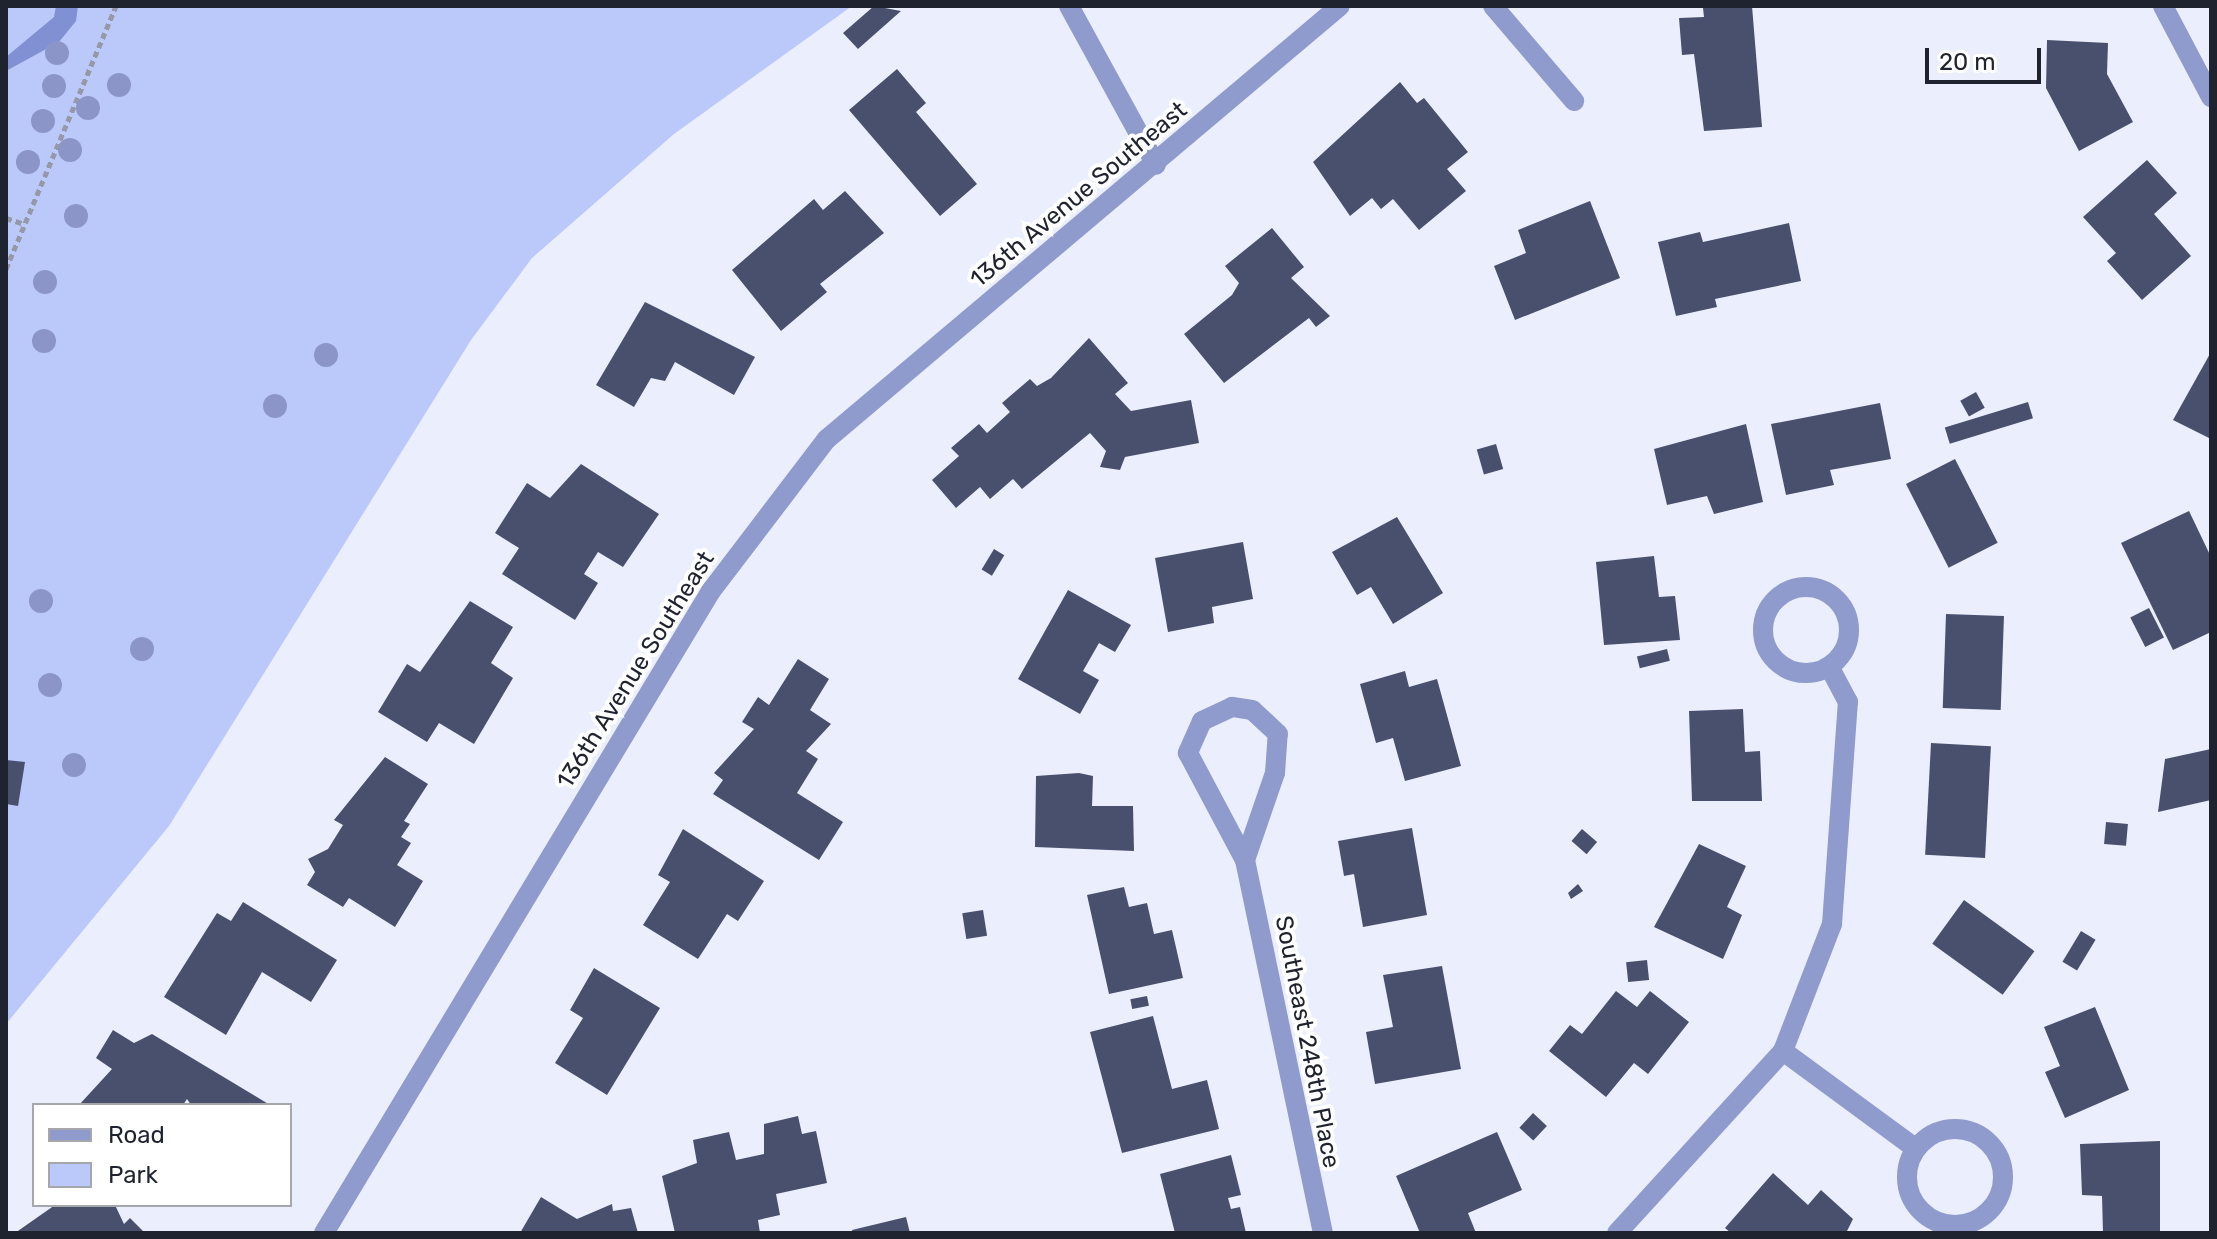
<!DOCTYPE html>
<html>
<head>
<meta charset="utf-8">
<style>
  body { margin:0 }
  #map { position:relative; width:2217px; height:1239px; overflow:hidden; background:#ebeffd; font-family:Rubik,sans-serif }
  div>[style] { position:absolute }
  .green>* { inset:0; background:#bac8fa }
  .water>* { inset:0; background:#8090d3 }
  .building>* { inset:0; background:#49506d; transform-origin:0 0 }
  .path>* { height:5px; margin-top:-2.5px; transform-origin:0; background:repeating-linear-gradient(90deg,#9599a7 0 6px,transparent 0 10px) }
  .service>* { height:20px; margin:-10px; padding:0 10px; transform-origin:10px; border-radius:10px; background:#8f9bcc }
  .minor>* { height:20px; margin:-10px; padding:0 10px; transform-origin:10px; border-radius:10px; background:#8f9bcc }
  .minor>.ring { margin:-10px; padding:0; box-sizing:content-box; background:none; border:20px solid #8f9bcc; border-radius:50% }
  .trees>* { width:24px; height:24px; margin:-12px; border-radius:50%; background:#8c95c8 }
  span { translate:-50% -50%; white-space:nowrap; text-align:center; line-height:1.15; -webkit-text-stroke:8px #fff; paint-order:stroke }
  .street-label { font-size:24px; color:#1f2330 }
  .frame { position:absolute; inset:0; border:8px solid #1f2330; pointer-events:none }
  .legend { position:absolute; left:32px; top:1103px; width:260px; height:104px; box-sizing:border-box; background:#fff; border:2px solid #a5a7ac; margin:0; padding:10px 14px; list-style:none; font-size:24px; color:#1f2330 }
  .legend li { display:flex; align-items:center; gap:16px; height:40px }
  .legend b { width:40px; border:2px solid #a5a7ac }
  .scale { position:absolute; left:1925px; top:48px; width:116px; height:36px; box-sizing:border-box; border:4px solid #1f2330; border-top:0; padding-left:10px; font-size:24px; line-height:28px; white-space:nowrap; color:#1f2330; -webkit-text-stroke:6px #fff; paint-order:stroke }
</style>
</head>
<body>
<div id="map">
  <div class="green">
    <div style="clip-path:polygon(6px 6px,852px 6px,674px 134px,532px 258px,471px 340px,169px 826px,6px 1024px)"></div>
  </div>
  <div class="water">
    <div style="clip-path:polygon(56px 6px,78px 6px,76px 21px,59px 42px,6px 71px,6px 57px,54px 17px)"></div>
  </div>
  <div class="building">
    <div style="clip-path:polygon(874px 6px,901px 11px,858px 49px,843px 33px)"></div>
    <div style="clip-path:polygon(1752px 6px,1762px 127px,1704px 131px,1694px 54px,1682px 55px,1679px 18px,1704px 17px,1703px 8px)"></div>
    <div style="clip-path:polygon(2047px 40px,2108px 43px,2107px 74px,2133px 122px,2079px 151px,2046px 88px)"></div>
    <div style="clip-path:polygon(897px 69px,926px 103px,916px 112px,977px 184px,940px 216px,849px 110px)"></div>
    <div style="clip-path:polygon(1400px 82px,1417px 103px,1424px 98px,1468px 152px,1447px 169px,1466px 191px,1419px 230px,1393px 199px,1381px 209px,1372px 198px,1350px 216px,1313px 162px)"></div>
    <div style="clip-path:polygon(2147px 160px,2177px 193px,2154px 214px,2191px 256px,2142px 300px,2107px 261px,2116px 253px,2083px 217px)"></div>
    <div style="clip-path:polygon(845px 191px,884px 233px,820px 284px,827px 292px,781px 331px,732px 270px,814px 199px,823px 210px)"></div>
    <div style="clip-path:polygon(1590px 201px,1620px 278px,1515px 320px,1494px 266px,1526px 253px,1518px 230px)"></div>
    <div style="clip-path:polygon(1789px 223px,1801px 281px,1715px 299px,1717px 307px,1676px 316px,1658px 242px,1700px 232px,1703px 242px)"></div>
    <div style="clip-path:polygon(1272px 228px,1304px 267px,1291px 278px,1330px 316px,1316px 327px,1309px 318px,1224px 383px,1184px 334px,1232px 295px,1239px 283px,1225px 266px)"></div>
    <div style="clip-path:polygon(645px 302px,755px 357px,734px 395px,675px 362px,665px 381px,651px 378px,634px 407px,596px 385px)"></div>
    <div style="clip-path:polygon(1089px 338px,1128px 383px,1115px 394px,1131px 411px,1191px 400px,1199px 443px,1125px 457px,1120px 470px,1100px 467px,1106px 451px,1090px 433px,1022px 489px,1013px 479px,990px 499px,980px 487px,956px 508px,932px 480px,959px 456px,951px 448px,979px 424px,987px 433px,1010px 412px,1002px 403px,1030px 379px,1037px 386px,1051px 378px)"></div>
    <div style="clip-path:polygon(2211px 352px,2211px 439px,2173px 420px)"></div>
    <div style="left:1976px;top:392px;width:18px;height:18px;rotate:61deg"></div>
    <div style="left:2028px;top:402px;width:17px;height:87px;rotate:73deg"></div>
    <div style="clip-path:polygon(1880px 403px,1891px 459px,1830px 470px,1834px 485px,1786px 495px,1771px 424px)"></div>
    <div style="clip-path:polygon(1746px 424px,1763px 502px,1714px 514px,1707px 496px,1667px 505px,1654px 449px)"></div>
    <div style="left:1496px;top:444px;width:26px;height:20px;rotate:74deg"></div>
    <div style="left:1955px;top:459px;width:94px;height:55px;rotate:63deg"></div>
    <div style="clip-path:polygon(581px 464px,659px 514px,623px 567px,598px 552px,584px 574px,598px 583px,575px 620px,502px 574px,519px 548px,495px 533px,527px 483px,550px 498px)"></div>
    <div style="clip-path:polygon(2189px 511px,2211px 557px,2211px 632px,2173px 650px,2121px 543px)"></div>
    <div style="clip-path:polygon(1397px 517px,1443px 593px,1393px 624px,1371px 587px,1357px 595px,1332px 552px)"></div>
    <div style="clip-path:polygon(1243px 542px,1253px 599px,1212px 607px,1214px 623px,1168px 632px,1155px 558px)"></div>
    <div style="left:994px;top:549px;width:12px;height:24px;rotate:31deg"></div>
    <div style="clip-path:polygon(1654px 556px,1659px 597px,1675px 596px,1680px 640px,1604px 645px,1596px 562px)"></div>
    <div style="clip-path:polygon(1068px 590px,1131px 625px,1115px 652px,1099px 643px,1083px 671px,1099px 680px,1080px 714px,1018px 679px)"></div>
    <div style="clip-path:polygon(470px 601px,513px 627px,491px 663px,513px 678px,474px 744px,439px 723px,427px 742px,378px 712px,407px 664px,420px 672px)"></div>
    <div style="left:2149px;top:608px;width:33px;height:21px;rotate:63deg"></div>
    <div style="left:1946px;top:614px;width:58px;height:94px;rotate:2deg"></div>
    <div style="left:1667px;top:649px;width:12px;height:31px;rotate:76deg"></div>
    <div style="clip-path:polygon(798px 659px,829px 679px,810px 710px,831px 724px,806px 751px,818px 759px,797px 793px,843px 822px,819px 860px,713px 794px,723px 780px,714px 773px,754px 729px,742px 722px,758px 697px,769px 705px)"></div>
    <div style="clip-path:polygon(1405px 671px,1409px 687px,1437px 679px,1461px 766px,1405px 781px,1393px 738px,1376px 743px,1360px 684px)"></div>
    <div style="clip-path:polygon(1743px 709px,1745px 752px,1760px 751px,1762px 801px,1692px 801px,1689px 711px)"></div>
    <div style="left:1931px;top:743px;width:60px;height:112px;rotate:3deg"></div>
    <div style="clip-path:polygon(2211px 749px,2211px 800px,2158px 812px,2165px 759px)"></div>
    <div style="clip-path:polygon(385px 757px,428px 784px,404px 821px,410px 824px,401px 837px,411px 843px,397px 865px,423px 881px,395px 927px,349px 898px,343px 907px,307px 885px,315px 872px,308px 859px,328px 849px,343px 825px,334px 820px)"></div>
    <div style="clip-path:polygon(6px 760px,25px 762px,18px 806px,6px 804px)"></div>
    <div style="clip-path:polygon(1079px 773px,1093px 776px,1092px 806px,1133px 806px,1134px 851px,1035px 847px,1036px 776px)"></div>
    <div style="left:2106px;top:822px;width:22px;height:22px;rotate:5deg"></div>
    <div style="clip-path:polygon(1412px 828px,1427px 915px,1363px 927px,1354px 874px,1344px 876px,1338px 841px)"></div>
    <div style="clip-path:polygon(683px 829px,764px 881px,738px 921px,727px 914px,698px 959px,643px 925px,670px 882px,658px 875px)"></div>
    <div style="left:1582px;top:829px;width:20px;height:16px;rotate:41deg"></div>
    <div style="clip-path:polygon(1699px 844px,1746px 866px,1727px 907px,1742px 915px,1723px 959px,1654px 927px)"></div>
    <div style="clip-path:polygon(1578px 884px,1583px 891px,1571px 899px,1568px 893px)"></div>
    <div style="clip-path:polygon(1124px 887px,1129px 907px,1147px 903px,1154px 934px,1172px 930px,1183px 978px,1109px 994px,1087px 895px)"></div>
    <div style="left:1964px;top:900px;width:87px;height:54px;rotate:36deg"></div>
    <div style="clip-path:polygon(243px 902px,337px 960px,311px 1002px,262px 972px,226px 1035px,164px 997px,217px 913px,231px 921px)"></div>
    <div style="left:983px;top:910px;width:26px;height:21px;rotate:81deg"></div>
    <div style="left:2081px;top:931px;width:17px;height:36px;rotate:31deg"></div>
    <div style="left:1647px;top:960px;width:20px;height:21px;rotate:84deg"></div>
    <div style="clip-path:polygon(1442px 966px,1461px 1069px,1375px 1084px,1366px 1032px,1393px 1027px,1383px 975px)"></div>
    <div style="clip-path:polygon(594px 968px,660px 1008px,607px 1095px,555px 1063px,583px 1018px,570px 1010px)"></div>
    <div style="clip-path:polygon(1616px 991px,1637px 1007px,1650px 991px,1689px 1022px,1648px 1074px,1634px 1063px,1606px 1097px,1549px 1051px,1570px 1025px,1582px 1034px)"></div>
    <div style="left:1147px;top:996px;width:10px;height:17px;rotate:79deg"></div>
    <div style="clip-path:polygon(2095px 1007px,2129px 1090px,2065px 1118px,2045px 1072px,2060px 1066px,2044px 1027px)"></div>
    <div style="clip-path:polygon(1153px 1016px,1172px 1089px,1207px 1080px,1219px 1129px,1122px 1153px,1090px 1032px)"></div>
    <div style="clip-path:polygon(113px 1030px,134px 1043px,152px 1034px,270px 1105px,191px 1105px,187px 1099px,183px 1105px,79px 1105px,112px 1069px,96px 1058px)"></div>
    <div style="left:1533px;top:1113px;width:19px;height:20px;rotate:43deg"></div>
    <div style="clip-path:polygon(798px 1116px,802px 1134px,816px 1131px,827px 1183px,776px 1194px,780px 1215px,758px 1220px,760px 1233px,675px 1233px,662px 1176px,697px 1163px,693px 1140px,729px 1132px,736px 1160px,764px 1154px,764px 1124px)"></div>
    <div style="clip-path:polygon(1497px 1132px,1522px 1190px,1468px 1213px,1476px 1233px,1420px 1233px,1396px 1176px)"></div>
    <div style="clip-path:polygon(2160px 1141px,2160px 1233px,2103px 1233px,2102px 1196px,2082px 1195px,2080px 1144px)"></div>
    <div style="clip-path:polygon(1231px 1155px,1241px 1195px,1228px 1198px,1231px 1209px,1240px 1207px,1246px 1233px,1175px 1233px,1160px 1174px)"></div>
    <div style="clip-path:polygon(1773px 1173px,1808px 1205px,1821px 1190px,1853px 1219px,1846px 1233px,1731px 1233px,1725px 1228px)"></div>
    <div style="clip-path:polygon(541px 1197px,577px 1219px,612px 1204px,613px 1211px,631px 1208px,638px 1233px,520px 1233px)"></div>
    <div style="clip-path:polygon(55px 1205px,115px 1205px,124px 1224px,130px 1218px,145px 1233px,15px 1233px)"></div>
    <div style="clip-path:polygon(906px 1217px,910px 1233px,853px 1233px,852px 1230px)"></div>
  </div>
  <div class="path">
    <div style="left:6px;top:218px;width:19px;rotate:18deg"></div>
    <div style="left:6px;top:269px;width:285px;rotate:-67.3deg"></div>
  </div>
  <div class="service">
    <div style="left:1069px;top:6px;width:181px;rotate:61.3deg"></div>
  </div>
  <div class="minor">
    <div style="left:1493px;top:6px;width:125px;rotate:49.5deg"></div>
    <div style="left:2163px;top:6px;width:103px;rotate:62.2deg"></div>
    <div class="ring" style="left:1763px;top:587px;width:66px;height:66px"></div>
    <div style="left:1245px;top:860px;width:92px;rotate:-71deg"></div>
    <div style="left:1275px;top:773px;width:39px;rotate:-86deg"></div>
    <div style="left:1278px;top:734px;width:35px;rotate:-137deg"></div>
    <div style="left:1252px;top:710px;width:20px;rotate:-171deg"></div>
    <div style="left:1232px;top:707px;width:33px;rotate:155deg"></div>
    <div style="left:1202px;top:721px;width:35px;rotate:114deg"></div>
    <div style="left:1188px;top:753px;width:121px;rotate:62deg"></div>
    <div style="left:1245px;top:860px;width:381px;rotate:78.2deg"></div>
    <div style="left:1783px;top:1051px;width:164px;rotate:36.3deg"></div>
    <div class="ring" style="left:1907px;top:1129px;width:76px;height:76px"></div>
    <div style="left:324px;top:1233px;width:750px;rotate:-58.92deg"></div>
    <div style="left:711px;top:591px;width:191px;rotate:-52.7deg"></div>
    <div style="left:827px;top:439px;width:671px;rotate:-40.17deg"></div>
    <div style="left:1617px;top:1233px;width:246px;rotate:-47.6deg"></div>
    <div style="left:1783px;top:1051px;width:136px;rotate:-68.9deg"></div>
    <div style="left:1832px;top:924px;width:223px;rotate:-85.9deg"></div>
    <div style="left:1848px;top:702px;width:40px;rotate:-118deg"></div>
  </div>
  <div class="trees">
    <div style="left:57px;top:53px"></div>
    <div style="left:119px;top:85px"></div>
    <div style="left:54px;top:86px"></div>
    <div style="left:88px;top:108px"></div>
    <div style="left:43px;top:121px"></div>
    <div style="left:70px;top:150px"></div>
    <div style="left:28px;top:162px"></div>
    <div style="left:76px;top:216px"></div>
    <div style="left:45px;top:282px"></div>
    <div style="left:44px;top:341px"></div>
    <div style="left:326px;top:355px"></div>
    <div style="left:275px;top:406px"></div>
    <div style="left:41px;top:601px"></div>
    <div style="left:142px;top:649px"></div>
    <div style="left:50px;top:685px"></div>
    <div style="left:74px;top:765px"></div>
  </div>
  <div class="street-label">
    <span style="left:1079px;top:195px;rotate:-40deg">136th Avenue Southeast</span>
    <span style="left:636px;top:670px;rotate:-58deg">136th Avenue Southeast</span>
    <span style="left:1307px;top:1042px;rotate:79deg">Southeast 248th Place</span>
  </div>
  <div class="frame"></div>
  <ul class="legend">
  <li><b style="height:10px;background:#8f9bcc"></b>Road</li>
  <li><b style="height:22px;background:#bac8fa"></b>Park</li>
  </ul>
  <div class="scale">20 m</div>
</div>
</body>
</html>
